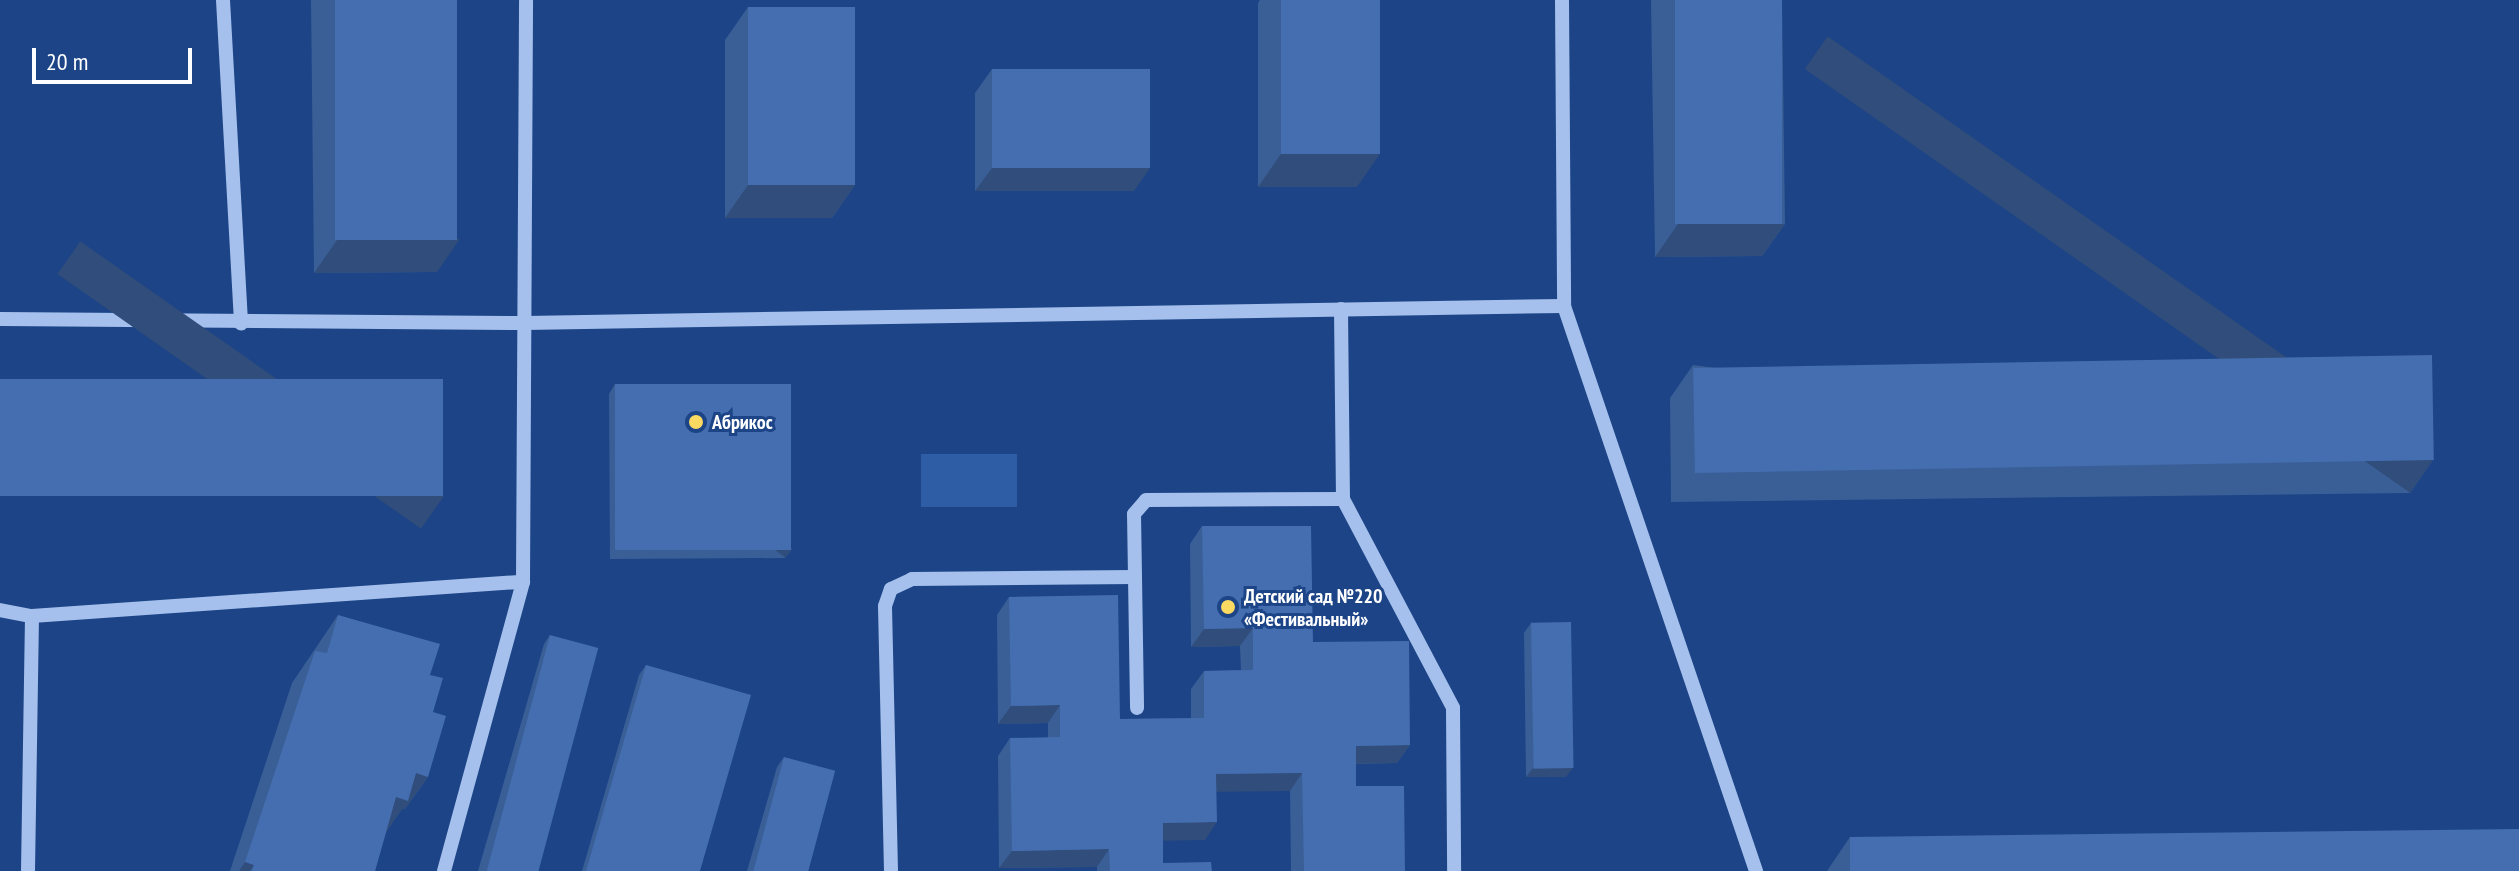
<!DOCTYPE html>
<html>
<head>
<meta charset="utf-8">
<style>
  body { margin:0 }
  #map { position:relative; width:2519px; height:871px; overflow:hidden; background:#1c4487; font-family:"PT Sans Narrow",sans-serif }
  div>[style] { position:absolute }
  .green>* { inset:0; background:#2f5da5; transform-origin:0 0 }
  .minor>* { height:14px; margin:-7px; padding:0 7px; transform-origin:7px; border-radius:7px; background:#a5c0ec }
  .wall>* { inset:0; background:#3a5f97 }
  .shaded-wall>* { inset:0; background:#304d7b; transform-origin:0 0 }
  .building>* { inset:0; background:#446eb0; transform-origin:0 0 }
  .dots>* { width:22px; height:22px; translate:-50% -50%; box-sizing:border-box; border:4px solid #1c4487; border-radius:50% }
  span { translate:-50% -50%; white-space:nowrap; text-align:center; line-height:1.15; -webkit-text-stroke:6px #1c4487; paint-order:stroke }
  .poi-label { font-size:20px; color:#fff; font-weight:700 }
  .left { translate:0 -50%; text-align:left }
  .scale { position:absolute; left:32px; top:48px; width:160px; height:36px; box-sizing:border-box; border:4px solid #fff; border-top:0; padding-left:10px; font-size:24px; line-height:28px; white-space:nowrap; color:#fff; -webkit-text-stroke:6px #1c4487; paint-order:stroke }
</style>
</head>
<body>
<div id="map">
  <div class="green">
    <div style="left:921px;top:454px;width:96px;height:53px"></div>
  </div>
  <div class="minor">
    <div style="left:223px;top:0;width:324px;rotate:86.8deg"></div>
    <div style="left:1562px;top:0;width:306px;rotate:89.6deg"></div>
    <div style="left:1564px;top:306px;width:597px;rotate:71.23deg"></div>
    <div style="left:1341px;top:309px;width:190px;rotate:89.4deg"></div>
    <div style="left:1343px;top:499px;width:236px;rotate:62.2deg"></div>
    <div style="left:1453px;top:708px;width:163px;rotate:89.6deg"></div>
    <div style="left:0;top:319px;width:525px;rotate:0.44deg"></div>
    <div style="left:525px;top:323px;width:1039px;rotate:-0.94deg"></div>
    <div style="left:1135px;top:577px;width:131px;rotate:89.1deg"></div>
    <div style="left:0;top:610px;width:33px;rotate:11deg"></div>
    <div style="left:32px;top:616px;width:492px;rotate:-4deg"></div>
    <div style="left:28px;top:871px;width:255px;rotate:-89.1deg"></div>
    <div style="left:444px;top:871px;width:300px;rotate:-74.7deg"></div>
    <div style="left:523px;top:582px;width:582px;rotate:-89.7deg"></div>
    <div style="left:891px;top:871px;width:265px;rotate:-91.3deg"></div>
    <div style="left:885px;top:606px;width:18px;rotate:-71deg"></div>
    <div style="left:891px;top:589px;width:23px;rotate:-25deg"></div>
    <div style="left:912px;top:579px;width:223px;rotate:-0.5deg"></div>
    <div style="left:1135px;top:577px;width:63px;rotate:-90.9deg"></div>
    <div style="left:1134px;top:514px;width:18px;rotate:-49deg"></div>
    <div style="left:1146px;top:500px;width:197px;rotate:-0.3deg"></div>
  </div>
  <div class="wall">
    <div style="clip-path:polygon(311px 0,457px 0,437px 272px,314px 273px)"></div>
    <div style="clip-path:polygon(1260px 0,1380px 0,1357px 187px,1258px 187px,1258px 3px)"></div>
    <div style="clip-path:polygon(1651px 0,1782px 0,1785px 224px,1762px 256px,1655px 257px)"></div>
    <div style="clip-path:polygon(748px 7px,855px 185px,832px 218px,725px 218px,725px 40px)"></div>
    <div style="clip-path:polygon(992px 69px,1134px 191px,975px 191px,975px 93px)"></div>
    <div style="clip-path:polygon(1693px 365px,2433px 460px,2410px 493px,1671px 502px,1670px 398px)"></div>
    <div style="clip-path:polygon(615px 384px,792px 549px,785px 558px,610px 559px,609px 394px)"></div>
    <div style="clip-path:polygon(1202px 526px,1313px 642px,1410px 745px,1397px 763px,1356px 764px,1356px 786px,1405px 871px,1291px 871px,1290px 791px,1216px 791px,1205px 840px,1163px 840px,1163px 863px,1212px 871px,1097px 871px,1097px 867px,999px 868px,998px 756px,1010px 738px,1048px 738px,1048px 723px,998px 724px,997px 615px,1009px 597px,1120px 719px,1191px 718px,1191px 689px,1204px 671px,1241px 670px,1240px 646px,1191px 647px,1190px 544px)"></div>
    <div style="clip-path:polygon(338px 615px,430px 675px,433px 712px,428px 777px,405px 809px,402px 809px,386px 832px,375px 871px,230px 871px,292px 683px)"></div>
    <div style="clip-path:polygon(1531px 623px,1566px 777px,1526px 777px,1524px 633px)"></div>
    <div style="clip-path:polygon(550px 635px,533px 871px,478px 871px,544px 644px)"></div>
    <div style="clip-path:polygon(646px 665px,700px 871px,582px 871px,639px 675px)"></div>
    <div style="clip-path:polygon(784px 757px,806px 871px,747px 871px,777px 767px)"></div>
    <div style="clip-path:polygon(1850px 837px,2519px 871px,1827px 871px)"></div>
  </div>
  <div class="shaded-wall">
    <div style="clip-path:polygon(1281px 154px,1380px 154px,1357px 187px,1258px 187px)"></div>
    <div style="clip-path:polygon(992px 168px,1150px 168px,1134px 191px,975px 191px)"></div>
    <div style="clip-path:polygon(748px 185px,855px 185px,832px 218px,725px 218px)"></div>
    <div style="clip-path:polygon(1678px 224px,1785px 224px,1762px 256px,1655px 257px)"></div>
    <div style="clip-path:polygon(460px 239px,437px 272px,314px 273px,337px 240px)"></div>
    <div style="left:2433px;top:460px;width:40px;height:739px;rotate:125deg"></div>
    <div style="left:444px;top:496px;width:40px;height:444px;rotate:125deg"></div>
    <div style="left:792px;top:549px;width:11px;height:175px;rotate:128deg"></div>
    <div style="clip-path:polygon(1253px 628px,1240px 646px,1191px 647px,1204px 629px)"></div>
    <div style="clip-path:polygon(1060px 705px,1048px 723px,998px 724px,1011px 706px)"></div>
    <div style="clip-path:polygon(1410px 745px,1397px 763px,1343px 764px,1356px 746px)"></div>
    <div style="clip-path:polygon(1533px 768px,1573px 768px,1566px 777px,1526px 777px)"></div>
    <div style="clip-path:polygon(416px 773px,428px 777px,405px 809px,402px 809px,385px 834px,396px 797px)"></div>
    <div style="clip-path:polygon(1302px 773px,1290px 791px,1204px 792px,1216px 774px)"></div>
    <div style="clip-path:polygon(1217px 822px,1205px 840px,1150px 841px,1163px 823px)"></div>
    <div style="clip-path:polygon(1109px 849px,1097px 867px,999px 868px,1012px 851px)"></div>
    <div style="clip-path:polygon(245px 862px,254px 865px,250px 871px,239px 871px)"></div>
  </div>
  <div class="building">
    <div style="left:335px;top:0;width:122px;height:240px"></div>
    <div style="left:1281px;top:0;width:99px;height:154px"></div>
    <div style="left:1675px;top:0;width:107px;height:224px"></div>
    <div style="left:748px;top:7px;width:107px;height:178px"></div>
    <div style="left:992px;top:69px;width:158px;height:99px"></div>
    <div style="left:2432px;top:355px;width:105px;height:739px;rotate:89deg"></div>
    <div style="left:443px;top:379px;width:117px;height:443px;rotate:90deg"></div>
    <div style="left:615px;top:384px;width:176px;height:166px"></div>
    <div style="clip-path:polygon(1202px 526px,1311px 526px,1313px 642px,1409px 641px,1410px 745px,1356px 746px,1356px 786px,1404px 786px,1405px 871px,1304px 871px,1302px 773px,1216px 774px,1217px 822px,1163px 823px,1163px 863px,1211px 862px,1212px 871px,1110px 871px,1109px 849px,1012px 851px,1010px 738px,1060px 737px,1060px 705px,1011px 706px,1009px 597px,1118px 595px,1120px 719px,1204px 718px,1204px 671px,1253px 670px,1253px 628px,1204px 629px)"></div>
    <div style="clip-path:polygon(338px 615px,440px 644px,430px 675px,443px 678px,433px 712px,446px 716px,428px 777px,416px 773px,408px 801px,396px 797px,375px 871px,252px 871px,254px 865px,245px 862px,315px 651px,327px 653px)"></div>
    <div style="left:1571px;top:622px;width:146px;height:40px;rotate:89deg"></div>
    <div style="left:550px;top:635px;width:50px;height:246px;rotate:15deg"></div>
    <div style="clip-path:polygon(646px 665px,751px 695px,700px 871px,586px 871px)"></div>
    <div style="left:784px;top:757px;width:53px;height:119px;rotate:15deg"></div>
    <div style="clip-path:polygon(2519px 829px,2519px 871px,1850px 871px,1850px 837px)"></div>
  </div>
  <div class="dots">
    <div style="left:696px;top:422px;background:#fcda62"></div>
    <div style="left:1228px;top:607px;background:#fcda62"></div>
  </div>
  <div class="poi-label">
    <span class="left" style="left:712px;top:422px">Абрикос</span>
    <span class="left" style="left:1244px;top:608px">Детский сад №220<br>«Фестивальный»</span>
  </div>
  <div class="scale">20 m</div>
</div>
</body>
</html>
